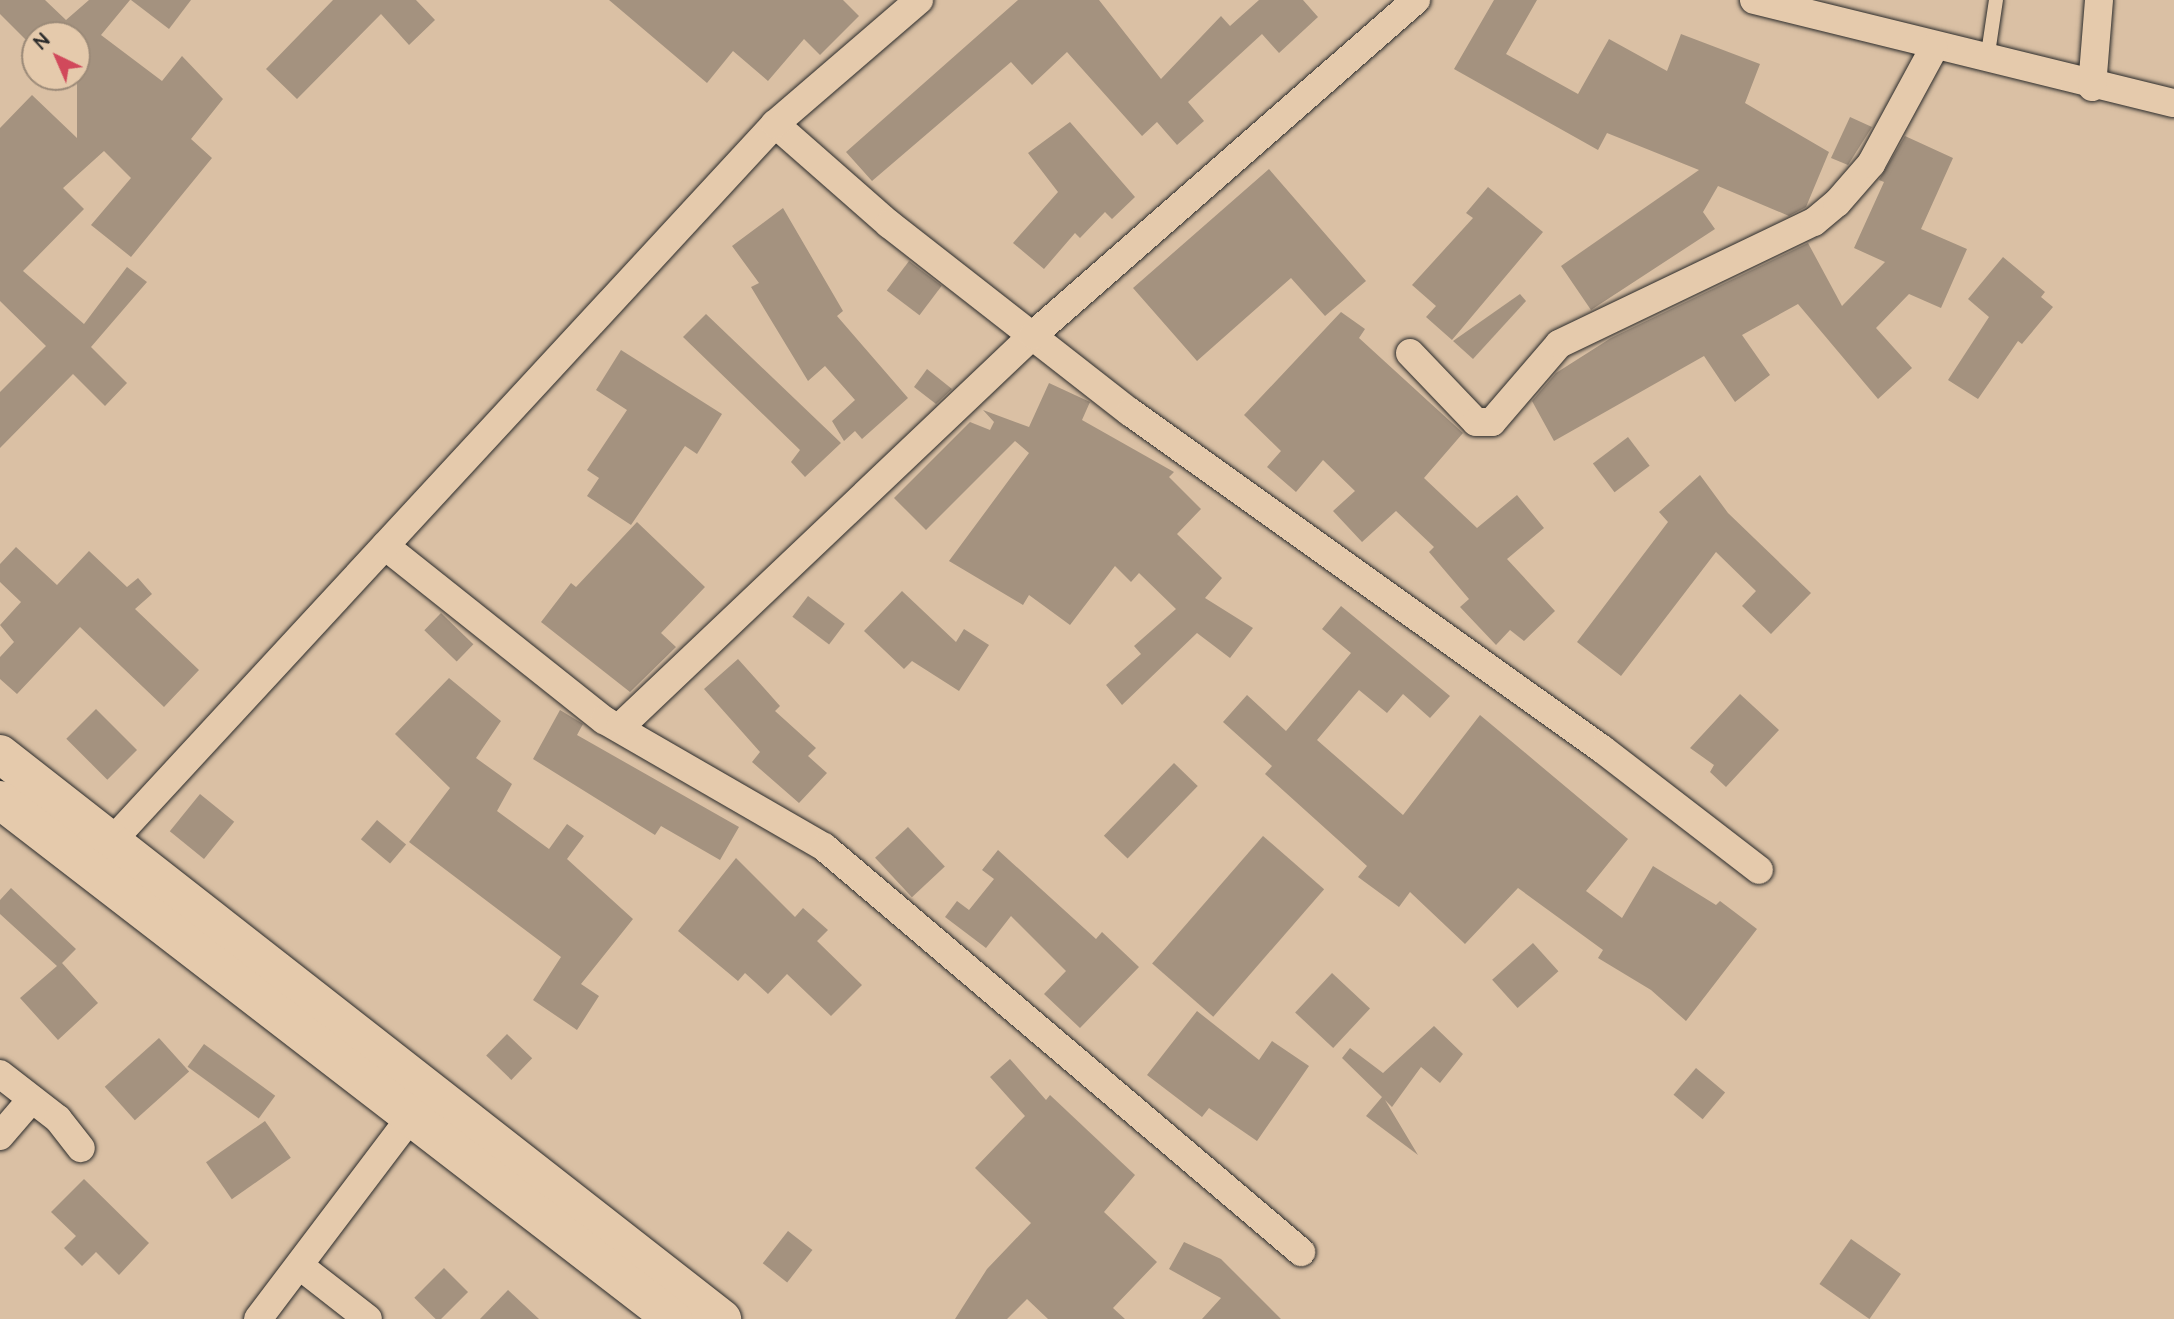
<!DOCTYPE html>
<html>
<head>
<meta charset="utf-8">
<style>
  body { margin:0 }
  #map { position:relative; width:2174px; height:1319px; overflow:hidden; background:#dac0a4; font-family:"Architects Daughter",sans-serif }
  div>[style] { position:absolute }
  .building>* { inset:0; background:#a4927f; transform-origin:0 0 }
  .roads { filter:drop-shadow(0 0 2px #2b2b2b) drop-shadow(0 0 2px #2b2b2b) }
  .lane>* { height:14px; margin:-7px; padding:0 7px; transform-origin:7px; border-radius:7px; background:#e5caac }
  .street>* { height:28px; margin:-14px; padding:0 14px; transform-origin:14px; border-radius:14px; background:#e5caac }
  .secondary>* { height:38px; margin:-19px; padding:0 19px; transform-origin:19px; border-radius:19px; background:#e5caac }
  span { translate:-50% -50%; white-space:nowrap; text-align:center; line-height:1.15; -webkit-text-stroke:6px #e5caac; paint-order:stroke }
  .north { position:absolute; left:21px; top:21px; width:70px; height:70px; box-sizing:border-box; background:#e5caac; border:2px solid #9b8a78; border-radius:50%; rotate:316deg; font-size:19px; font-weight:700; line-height:28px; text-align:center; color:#2b2b2b }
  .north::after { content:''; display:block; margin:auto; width:24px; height:32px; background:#d1495b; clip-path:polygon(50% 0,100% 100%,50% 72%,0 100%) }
</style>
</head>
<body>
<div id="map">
  <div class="building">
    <div style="clip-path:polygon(0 0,45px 0,66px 20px,89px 0,130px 0,101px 35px,162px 81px,182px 56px,223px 99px,191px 139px,212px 158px,131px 257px,91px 225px,131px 178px,104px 151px,63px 188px,84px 209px,23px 271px,84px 324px,127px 267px,147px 282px,91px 347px,127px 383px,105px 406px,73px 374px,0 448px,0 392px,46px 346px,0 301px,0 128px,32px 95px,77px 138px,77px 35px,35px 35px,35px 49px,0 14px)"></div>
    <div style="clip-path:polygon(131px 0,191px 0,169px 29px)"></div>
    <div style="clip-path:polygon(333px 0,416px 0,435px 20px,409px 45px,381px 14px,297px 99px,266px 69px)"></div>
    <div style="clip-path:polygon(609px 0,843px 0,859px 16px,820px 55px,804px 39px,768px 81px,733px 51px,707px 83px)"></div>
    <div style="clip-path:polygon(1018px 0,1099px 0,1161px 79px,1221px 16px,1230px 26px,1259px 0,1303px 0,1318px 17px,1279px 53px,1262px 34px,1188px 102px,1204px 121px,1177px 145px,1157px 122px,1142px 136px,1067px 52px,1032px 85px,1011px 62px,872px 181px,846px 152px)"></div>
    <div style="clip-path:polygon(1494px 0,1537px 0,1506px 54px,1578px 94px,1609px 39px,1667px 71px,1681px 34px,1760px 64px,1745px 103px,1829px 152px,1806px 207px,1789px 216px,1718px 186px,1703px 212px,1715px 229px,1591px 310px,1561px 266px,1699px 170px,1607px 133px,1598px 150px,1454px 69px)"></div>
    <div style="clip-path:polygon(1850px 117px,1872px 127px,1848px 165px,1831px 158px)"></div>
    <div style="clip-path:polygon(1070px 122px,1135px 197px,1112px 219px,1105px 212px,1080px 238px,1075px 233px,1044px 269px,1013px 243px,1058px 192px,1028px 153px)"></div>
    <div style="clip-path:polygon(1905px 136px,1953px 158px,1921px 229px,1967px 249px,1941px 308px,1909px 294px,1876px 328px,1912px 368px,1878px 399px,1798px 304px,1742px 335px,1770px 375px,1735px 402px,1704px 356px,1554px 441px,1532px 401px,1556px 373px,1611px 338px,1808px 243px,1842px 306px,1885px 262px,1854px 248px,1884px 182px,1879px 180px)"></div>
    <div style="clip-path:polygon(1269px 169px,1366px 281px,1325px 316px,1291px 278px,1197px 361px,1133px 288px)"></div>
    <div style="clip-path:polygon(1488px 187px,1543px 232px,1452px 340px,1426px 317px,1436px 306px,1412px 285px,1473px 218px,1466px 213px)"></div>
    <div style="clip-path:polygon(783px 208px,843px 311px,837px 316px,908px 398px,862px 439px,855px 431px,844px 441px,832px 421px,855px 400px,825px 366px,808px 381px,751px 287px,759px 283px,732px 246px)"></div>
    <div style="clip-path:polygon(2003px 257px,2045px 292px,2041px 297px,2053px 307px,2022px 344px,2018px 341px,1978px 399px,1948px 380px,1989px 317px,1968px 299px)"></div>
    <div style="left:909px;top:261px;width:41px;height:37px;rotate:37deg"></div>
    <div style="clip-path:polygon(1520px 294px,1526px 301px,1473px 359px,1453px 341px)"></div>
    <div style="clip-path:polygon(1341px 312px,1365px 329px,1359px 338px,1463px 433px,1424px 478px,1477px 528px,1517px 495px,1544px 528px,1507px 559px,1555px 611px,1524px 641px,1510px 630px,1496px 645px,1460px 607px,1469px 599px,1429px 552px,1434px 547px,1396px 511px,1362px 542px,1333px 511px,1355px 491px,1323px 460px,1296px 492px,1267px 467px,1281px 451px,1244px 415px)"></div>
    <div style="clip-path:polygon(706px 314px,841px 443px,805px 477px,791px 462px,800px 450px,683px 337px)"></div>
    <div style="clip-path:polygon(621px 350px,722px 414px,697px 454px,685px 446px,631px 525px,587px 496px,599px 478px,587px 470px,627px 410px,596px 390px)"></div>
    <div style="clip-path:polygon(927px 369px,952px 389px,936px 404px,914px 387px)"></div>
    <div style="clip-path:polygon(1049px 383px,1090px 402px,1082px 420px,1174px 472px,1169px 477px,1201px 509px,1177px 534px,1222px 578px,1205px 598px,1253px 628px,1230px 658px,1197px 633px,1122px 705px,1106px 685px,1141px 654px,1134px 646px,1176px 609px,1139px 573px,1131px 582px,1115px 566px,1070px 625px,1029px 595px,1023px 605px,949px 561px,1029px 453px,1015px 441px,926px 530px,894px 498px,970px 422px,990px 430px,994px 422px,983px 410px,1029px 427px)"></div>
    <div style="left:1628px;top:437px;width:36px;height:44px;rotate:53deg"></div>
    <div style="clip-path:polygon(1700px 475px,1728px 513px,1811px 593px,1771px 634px,1742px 606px,1756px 591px,1716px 552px,1621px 676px,1577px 642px,1668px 522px,1659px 512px)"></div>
    <div style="clip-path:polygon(637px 522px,705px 587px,661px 633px,676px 647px,630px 692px,541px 622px,571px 583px,576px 587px)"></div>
    <div style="clip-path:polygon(16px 547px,57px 585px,89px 551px,127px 587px,138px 578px,152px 594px,135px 609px,199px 670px,164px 707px,80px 627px,17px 694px,0 679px,0 657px,14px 642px,0 625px,21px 602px,0 582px,0 564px)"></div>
    <div style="clip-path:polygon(902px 591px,956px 642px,964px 629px,989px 645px,959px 691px,912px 661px,904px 669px,864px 631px)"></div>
    <div style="left:808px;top:596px;width:46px;height:26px;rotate:37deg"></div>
    <div style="clip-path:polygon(1341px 606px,1450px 696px,1430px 718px,1403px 694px,1387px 713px,1359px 690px,1317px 740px,1403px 815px,1480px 715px,1628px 839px,1586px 891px,1622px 918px,1653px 866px,1716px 905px,1720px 901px,1757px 929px,1686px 1021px,1651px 990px,1598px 958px,1603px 950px,1518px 888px,1465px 944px,1410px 892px,1399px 907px,1358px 877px,1367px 866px,1265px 774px,1272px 766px,1223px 722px,1247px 695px,1286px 731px,1351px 653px,1322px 629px)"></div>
    <div style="left:441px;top:613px;width:45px;height:24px;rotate:44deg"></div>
    <div style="clip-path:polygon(738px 659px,780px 706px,775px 711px,816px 748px,808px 756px,827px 773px,799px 803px,752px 762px,760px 752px,704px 689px)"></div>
    <div style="clip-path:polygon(449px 678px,501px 721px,476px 758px,512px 784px,497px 811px,549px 849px,567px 824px,584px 836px,567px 859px,633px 919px,581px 984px,599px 996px,577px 1030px,533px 1000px,561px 957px,409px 842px,450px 788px,395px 734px)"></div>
    <div style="clip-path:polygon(1740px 694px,1779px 730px,1726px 787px,1710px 772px,1714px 765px,1690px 748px)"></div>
    <div style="left:96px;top:709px;width:58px;height:42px;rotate:45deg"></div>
    <div style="clip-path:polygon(560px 710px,583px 724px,577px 735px,739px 827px,720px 860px,661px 826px,655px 835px,533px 759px)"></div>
    <div style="left:1174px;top:763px;width:33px;height:101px;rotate:44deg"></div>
    <div style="left:200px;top:794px;width:44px;height:48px;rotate:39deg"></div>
    <div style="left:377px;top:820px;width:38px;height:25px;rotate:40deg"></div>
    <div style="left:908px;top:827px;width:54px;height:45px;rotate:47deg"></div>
    <div style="left:1263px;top:836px;width:81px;height:169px;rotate:41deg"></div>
    <div style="clip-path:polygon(998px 850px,1096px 939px,1102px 932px,1139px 967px,1080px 1028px,1044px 994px,1066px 971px,1011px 916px,986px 948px,945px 917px,957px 901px,969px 910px,994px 879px,982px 870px)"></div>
    <div style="clip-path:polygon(736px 858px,795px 917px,803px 908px,828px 930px,817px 941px,862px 985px,831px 1016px,787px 974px,768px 994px,745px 973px,738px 981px,678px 931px)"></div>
    <div style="clip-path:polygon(11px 888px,76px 949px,62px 963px,98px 1003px,58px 1040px,20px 998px,57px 966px,0 914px,0 900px)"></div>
    <div style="left:1533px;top:943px;width:38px;height:55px;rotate:48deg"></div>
    <div style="left:1332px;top:973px;width:52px;height:54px;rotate:43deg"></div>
    <div style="clip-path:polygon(1197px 1011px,1259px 1060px,1272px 1041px,1309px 1066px,1257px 1141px,1209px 1108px,1202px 1117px,1147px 1075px)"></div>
    <div style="clip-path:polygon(1434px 1026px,1463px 1054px,1440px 1083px,1421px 1067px,1392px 1107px,1385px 1100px,1418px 1155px,1366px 1116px,1382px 1097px,1342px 1058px,1350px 1048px,1383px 1073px)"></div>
    <div style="left:507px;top:1034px;width:35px;height:30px;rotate:44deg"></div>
    <div style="left:159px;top:1038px;width:45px;height:73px;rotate:48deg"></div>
    <div style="left:204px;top:1044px;width:88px;height:28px;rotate:36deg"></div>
    <div style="clip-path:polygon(1010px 1059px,1046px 1100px,1050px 1095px,1135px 1175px,1104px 1212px,1157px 1262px,1113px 1308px,1125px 1319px,1048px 1319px,1027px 1299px,1007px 1319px,955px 1319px,987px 1269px,1031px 1223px,975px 1168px,1025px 1116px,990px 1077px)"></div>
    <div style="left:1696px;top:1068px;width:38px;height:35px;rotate:40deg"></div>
    <div style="left:265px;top:1121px;width:45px;height:72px;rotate:55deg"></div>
    <div style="clip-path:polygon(84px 1179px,149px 1243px,119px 1275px,96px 1252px,82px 1266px,64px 1248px,76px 1236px,51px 1212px)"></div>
    <div style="left:788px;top:1231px;width:31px;height:41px;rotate:38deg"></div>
    <div style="left:1851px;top:1239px;width:61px;height:55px;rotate:35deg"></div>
    <div style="clip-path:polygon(1184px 1242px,1221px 1259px,1281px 1319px,1202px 1319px,1221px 1298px,1169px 1269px)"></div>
    <div style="left:444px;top:1268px;width:34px;height:42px;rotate:45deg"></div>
    <div style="clip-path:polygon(508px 1290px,539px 1319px,480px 1319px)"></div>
  </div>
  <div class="roads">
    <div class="lane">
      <div style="left:1987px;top:60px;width:61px;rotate:-81.5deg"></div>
    </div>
    <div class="street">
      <div style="left:1754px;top:0;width:432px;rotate:13.8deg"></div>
      <div style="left:2092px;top:87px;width:87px;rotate:-85.4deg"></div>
      <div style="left:775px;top:124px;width:152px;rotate:41.3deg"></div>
      <div style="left:889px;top:224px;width:306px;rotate:38deg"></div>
      <div style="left:1130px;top:412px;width:580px;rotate:35.53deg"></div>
      <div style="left:1602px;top:749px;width:198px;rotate:37.6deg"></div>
      <div style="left:1410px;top:353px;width:95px;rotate:46.3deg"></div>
      <div style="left:1476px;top:422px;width:16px"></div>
      <div style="left:1492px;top:422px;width:103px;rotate:-49.3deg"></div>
      <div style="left:1559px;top:344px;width:283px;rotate:-25.6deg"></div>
      <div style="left:1814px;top:222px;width:30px;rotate:-40deg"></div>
      <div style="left:1837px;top:203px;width:52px;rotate:-48.9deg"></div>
      <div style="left:1871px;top:164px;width:132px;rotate:-61.5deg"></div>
      <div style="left:385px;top:546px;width:280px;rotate:38.5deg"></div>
      <div style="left:604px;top:720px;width:254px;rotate:30deg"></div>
      <div style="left:824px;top:847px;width:626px;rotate:40.33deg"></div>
      <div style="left:620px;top:727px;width:569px;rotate:-43.51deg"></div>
      <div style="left:1033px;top:335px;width:509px;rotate:-41.18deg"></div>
      <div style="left:112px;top:841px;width:977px;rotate:-47.24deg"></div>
      <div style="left:775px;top:124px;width:190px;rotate:-40.7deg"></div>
      <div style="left:0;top:1074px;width:73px;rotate:37.8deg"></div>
      <div style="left:58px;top:1119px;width:37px;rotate:52deg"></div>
      <div style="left:0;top:1136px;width:46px;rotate:-49.4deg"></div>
      <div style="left:300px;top:1266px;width:86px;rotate:37.9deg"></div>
      <div style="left:258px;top:1319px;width:253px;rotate:-52.9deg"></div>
    </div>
    <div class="secondary">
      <div style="left:0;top:754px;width:917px;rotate:38.04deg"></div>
      <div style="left:0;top:800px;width:850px;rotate:37.64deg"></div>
    </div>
  </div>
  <div class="north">N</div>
</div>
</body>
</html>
